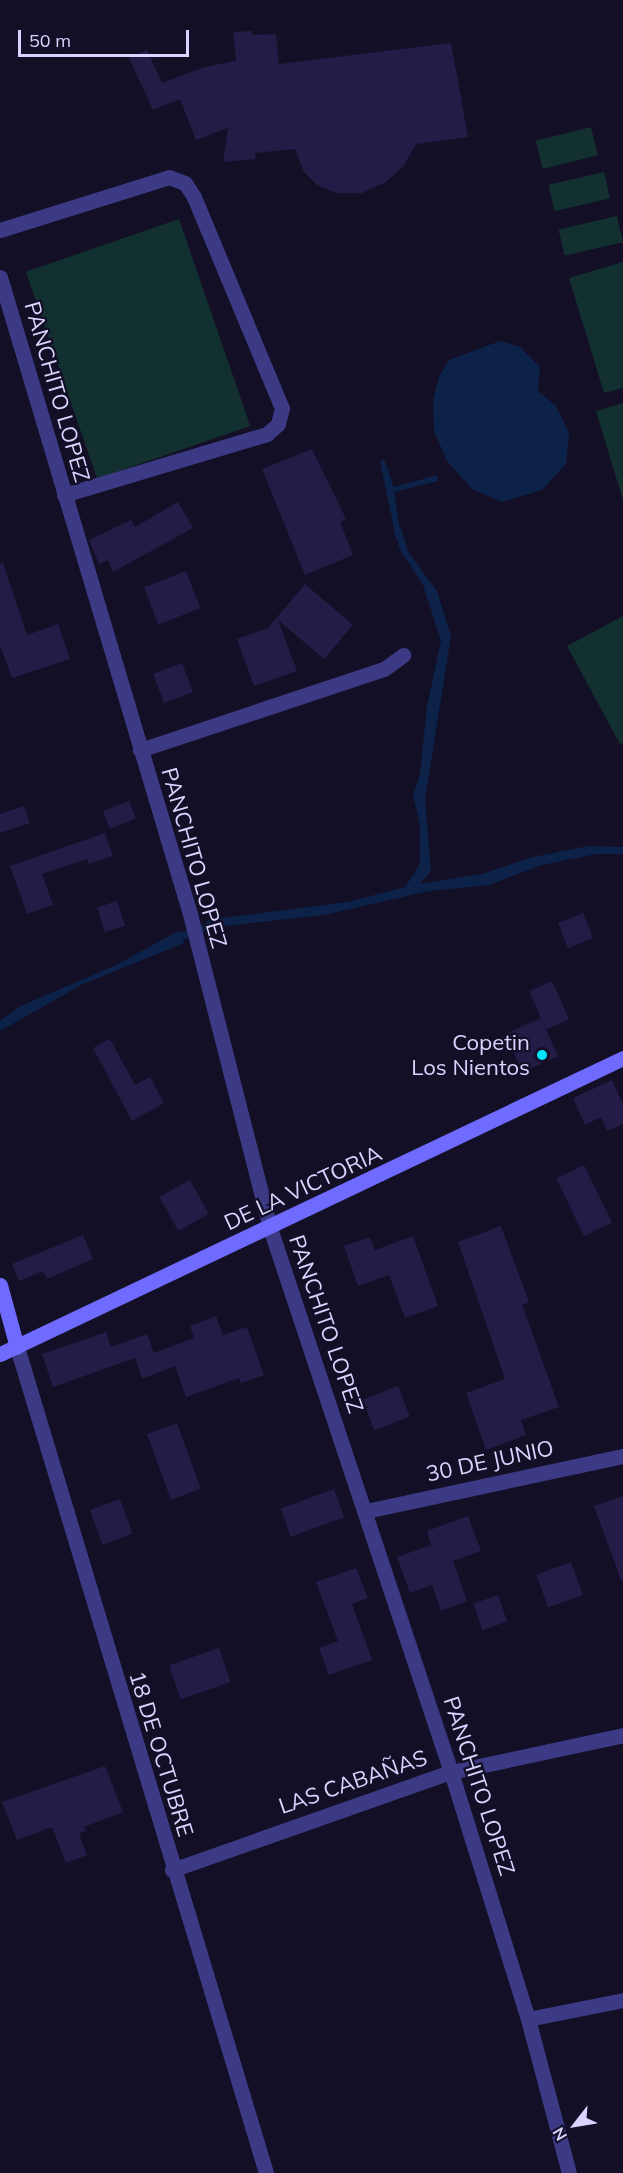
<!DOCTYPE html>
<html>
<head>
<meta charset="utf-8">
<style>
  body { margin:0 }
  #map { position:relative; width:623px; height:2173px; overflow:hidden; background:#130f26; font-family:Mulish,sans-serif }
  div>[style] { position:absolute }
  .green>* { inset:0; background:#12302f; transform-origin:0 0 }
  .water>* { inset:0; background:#0c2248 }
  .stream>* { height:7px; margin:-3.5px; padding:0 3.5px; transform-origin:3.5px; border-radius:3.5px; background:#0c2248 }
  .building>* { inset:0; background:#241b47; transform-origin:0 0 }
  .street>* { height:15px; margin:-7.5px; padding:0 7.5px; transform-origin:7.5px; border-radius:7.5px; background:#3d3a85 }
  .secondary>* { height:15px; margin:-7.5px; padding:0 7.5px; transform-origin:7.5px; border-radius:7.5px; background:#6f6bff }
  .dots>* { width:16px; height:16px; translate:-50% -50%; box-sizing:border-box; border:3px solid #130f26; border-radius:50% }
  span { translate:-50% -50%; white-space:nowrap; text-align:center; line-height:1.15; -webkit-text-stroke:4.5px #130f26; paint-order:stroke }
  .street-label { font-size:22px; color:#d9d4ff }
  .poi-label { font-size:22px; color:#d9d4ff }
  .right { translate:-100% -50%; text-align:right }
  .north { position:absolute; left:545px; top:2095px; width:60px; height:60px; -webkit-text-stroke:4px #130f26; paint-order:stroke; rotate:239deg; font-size:16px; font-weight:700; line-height:24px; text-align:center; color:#d9d4ff }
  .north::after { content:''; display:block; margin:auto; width:21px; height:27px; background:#d9d4ff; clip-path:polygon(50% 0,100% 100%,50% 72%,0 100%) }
  .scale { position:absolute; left:18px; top:30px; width:171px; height:27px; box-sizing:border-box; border:3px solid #d9d4ff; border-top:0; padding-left:8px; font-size:18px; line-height:21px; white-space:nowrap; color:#d9d4ff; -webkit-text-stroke:4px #130f26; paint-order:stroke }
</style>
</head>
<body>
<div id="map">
  <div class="green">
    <div style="left:591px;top:127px;width:29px;height:57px;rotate:76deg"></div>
    <div style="left:604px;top:172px;width:27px;height:57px;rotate:77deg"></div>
    <div style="left:617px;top:216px;width:27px;height:60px;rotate:77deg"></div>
    <div style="left:179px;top:219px;width:219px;height:162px;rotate:71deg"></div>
    <div style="clip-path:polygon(623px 262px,623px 388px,604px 393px,569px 278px)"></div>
    <div style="clip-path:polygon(623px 403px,623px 500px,596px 411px)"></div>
    <div style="clip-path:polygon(623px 616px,623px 743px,620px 744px,567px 646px)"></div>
  </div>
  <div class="water">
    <div style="clip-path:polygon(500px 341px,520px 347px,540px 367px,538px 391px,556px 406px,569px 433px,566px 464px,542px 490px,502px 502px,472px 489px,447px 461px,434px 431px,433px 400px,439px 377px,449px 360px)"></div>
    <div style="clip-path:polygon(384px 459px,394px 487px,437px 475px,438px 481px,394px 492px,401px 536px,396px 538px,380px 461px)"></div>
    <div style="clip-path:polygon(403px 545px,437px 591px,451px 636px,425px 799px,431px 871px,420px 884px,482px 874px,533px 857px,588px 846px,623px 847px,623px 854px,596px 854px,542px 865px,489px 885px,429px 891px,324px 915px,208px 928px,207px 920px,348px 902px,405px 887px,414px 874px,420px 862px,420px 825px,413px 795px,420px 774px,427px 706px,441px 641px,423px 585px,398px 546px)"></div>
    <div style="clip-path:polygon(180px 930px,184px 943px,81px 985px,0 1031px,0 1021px,21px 1006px,118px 964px)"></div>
  </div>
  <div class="stream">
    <div style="left:397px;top:529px;width:25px;rotate:72deg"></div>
    <div style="left:175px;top:938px;width:43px;rotate:-20.6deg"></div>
  </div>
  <div class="building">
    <div style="clip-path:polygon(252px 31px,252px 35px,276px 34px,279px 64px,451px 43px,468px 137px,416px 144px,403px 167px,386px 182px,362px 193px,336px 193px,317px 185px,304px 172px,295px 149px,255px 153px,256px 159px,223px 162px,228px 128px,196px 140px,180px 99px,153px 110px,129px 58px,147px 50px,162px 83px,204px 67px,236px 61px,233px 32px)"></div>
    <div style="clip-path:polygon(312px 449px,346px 519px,340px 522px,353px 555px,305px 575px,262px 469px)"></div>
    <div style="clip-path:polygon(178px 502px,193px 528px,113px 572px,108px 560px,99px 564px,89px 540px,131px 520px,135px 527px)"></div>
    <div style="clip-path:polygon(3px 563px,27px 635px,58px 624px,70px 659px,12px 678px,0 645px,0 564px)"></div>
    <div style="left:186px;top:571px;width:40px;height:45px;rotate:69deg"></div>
    <div style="clip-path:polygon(305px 584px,353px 625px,324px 659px,278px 620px,297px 671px,254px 686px,237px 639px,268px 628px)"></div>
    <div style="left:182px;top:663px;width:31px;height:31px;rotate:69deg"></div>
    <div style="left:129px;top:801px;width:19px;height:28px;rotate:69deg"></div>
    <div style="clip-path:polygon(24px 806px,30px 823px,0 833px,0 814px)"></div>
    <div style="clip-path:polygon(105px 833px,113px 856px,89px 864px,87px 859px,42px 874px,53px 905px,27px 914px,10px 866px)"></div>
    <div style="left:117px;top:901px;width:26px;height:21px;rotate:72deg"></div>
    <div style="left:583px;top:913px;width:27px;height:27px;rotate:68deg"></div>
    <div style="left:552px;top:981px;width:42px;height:25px;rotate:66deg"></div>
    <div style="left:541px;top:1018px;width:42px;height:39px;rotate:66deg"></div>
    <div style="clip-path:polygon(110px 1039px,135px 1085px,150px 1077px,164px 1103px,132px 1121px,93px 1048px)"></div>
    <div style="clip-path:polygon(612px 1080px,623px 1104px,623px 1124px,607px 1131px,601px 1117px,585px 1125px,573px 1098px)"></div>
    <div style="left:584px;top:1165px;width:64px;height:31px;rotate:64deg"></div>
    <div style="left:190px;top:1180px;width:39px;height:35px;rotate:61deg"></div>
    <div style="clip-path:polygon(501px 1226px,529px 1302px,522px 1305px,559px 1407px,521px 1420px,526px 1435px,486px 1450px,466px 1393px,505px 1379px,458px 1242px)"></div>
    <div style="clip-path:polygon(83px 1235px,93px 1259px,47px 1279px,43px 1271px,19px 1281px,12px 1264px)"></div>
    <div style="clip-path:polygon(413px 1236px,438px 1306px,405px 1318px,389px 1275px,358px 1286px,344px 1246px,370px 1237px,375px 1250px)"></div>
    <div style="clip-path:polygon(216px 1316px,223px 1335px,247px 1327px,264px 1375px,241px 1383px,239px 1378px,186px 1397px,175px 1366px,142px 1379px,135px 1358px,53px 1387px,42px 1354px,106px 1332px,111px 1347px,147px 1334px,154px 1353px,194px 1338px,190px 1326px)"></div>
    <div style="left:398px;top:1386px;width:33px;height:38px;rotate:69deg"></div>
    <div style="left:177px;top:1423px;width:70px;height:32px;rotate:70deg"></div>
    <div style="left:334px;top:1489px;width:30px;height:57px;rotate:70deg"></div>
    <div style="clip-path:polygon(623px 1496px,623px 1579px,621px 1580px,594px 1506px)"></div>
    <div style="left:120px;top:1499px;width:37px;height:32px;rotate:70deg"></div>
    <div style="clip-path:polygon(468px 1516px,481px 1551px,453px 1561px,467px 1601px,441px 1611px,432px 1585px,410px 1593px,397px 1557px,431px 1545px,427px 1531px)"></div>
    <div style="left:571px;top:1562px;width:35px;height:37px;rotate:70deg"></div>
    <div style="clip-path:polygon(356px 1568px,368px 1598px,352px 1604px,372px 1660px,329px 1675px,319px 1648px,338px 1641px,316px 1582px)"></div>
    <div style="left:498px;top:1595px;width:28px;height:26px;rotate:71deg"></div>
    <div style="left:219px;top:1648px;width:36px;height:53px;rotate:71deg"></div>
    <div style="clip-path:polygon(105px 1766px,123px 1812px,84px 1827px,86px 1831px,79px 1833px,87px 1855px,66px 1863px,52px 1827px,17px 1840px,2px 1802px)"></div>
  </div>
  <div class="street">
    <div style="left:0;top:230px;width:177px;rotate:-17.4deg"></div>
    <div style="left:169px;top:177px;width:17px;rotate:21deg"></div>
    <div style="left:185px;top:183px;width:17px;rotate:57deg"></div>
    <div style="left:194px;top:197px;width:229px;rotate:67.4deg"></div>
    <div style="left:282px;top:408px;width:16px;rotate:104deg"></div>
    <div style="left:278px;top:424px;width:15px;rotate:138deg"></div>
    <div style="left:267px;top:434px;width:212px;rotate:163.3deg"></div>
    <div style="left:0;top:277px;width:665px;rotate:73.39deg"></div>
    <div style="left:190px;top:914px;width:324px;rotate:75.7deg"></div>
    <div style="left:270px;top:1228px;width:573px;rotate:71.6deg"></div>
    <div style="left:451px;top:1772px;width:259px;rotate:72.7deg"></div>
    <div style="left:528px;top:2019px;width:159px;rotate:75.1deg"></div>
    <div style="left:140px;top:750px;width:257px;rotate:-18.4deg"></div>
    <div style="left:384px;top:669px;width:24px;rotate:-36deg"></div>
    <div style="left:17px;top:1347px;width:863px;rotate:73.22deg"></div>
    <div style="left:366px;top:1511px;width:263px;rotate:-12.1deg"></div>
    <div style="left:172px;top:1870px;width:296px;rotate:-19.4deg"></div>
    <div style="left:451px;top:1772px;width:176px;rotate:-12.1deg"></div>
    <div style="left:528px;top:2019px;width:97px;rotate:-11.3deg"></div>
  </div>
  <div class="secondary">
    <div style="left:0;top:1285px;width:64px;rotate:74.7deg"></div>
    <div style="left:0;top:1354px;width:690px;rotate:-25.41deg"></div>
  </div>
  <div class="dots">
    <div style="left:542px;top:1055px;background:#00e5ff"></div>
  </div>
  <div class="street-label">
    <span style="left:57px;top:392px;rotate:74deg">PANCHITO LOPEZ</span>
    <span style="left:194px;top:858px;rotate:74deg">PANCHITO LOPEZ</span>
    <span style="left:303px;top:1188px;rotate:-25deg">DE LA VICTORIA</span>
    <span style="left:326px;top:1324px;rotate:71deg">PANCHITO LOPEZ</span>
    <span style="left:490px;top:1461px;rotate:-12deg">30 DE JUNIO</span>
    <span style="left:161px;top:1754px;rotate:73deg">18 DE OCTUBRE</span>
    <span style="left:353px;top:1782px;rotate:-19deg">LAS CABAÑAS</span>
    <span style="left:479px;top:1786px;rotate:72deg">PANCHITO LOPEZ</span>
  </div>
  <div class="poi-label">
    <span class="right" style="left:530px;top:1055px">Copetin<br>Los Nientos</span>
  </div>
  <div class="north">N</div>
  <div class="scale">50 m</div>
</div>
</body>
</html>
